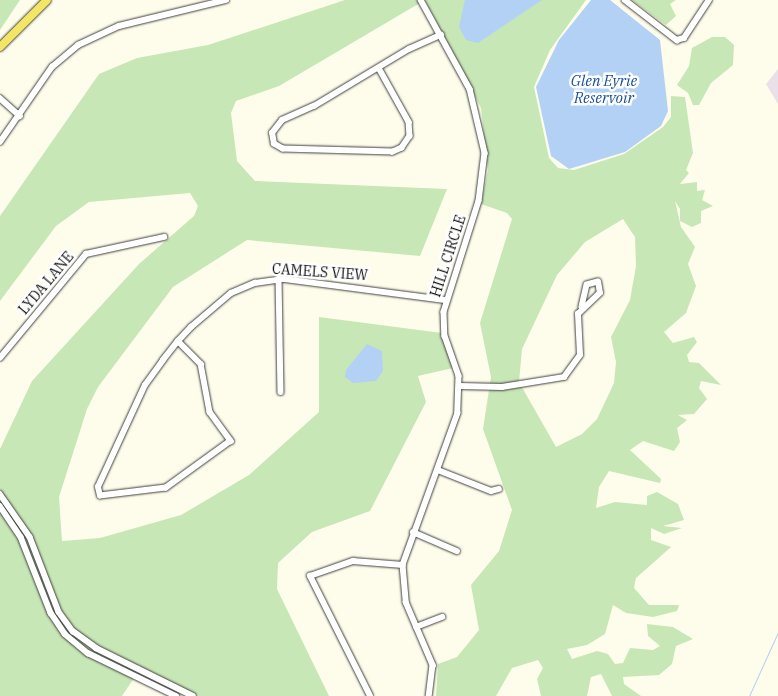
<!DOCTYPE html>
<html>
<head>
<meta charset="utf-8">
<style>
  body { margin:0 }
  #map { position:relative; width:778px; height:696px; overflow:hidden; background:#fefdeb; font-family:"IBM Plex Serif",serif }
  div>[style] { position:absolute }
  .industrial>* { inset:0; background:#eae0ea }
  .green>* { inset:0; background:#c8e7b6 }
  .water>* { inset:0; background:#b2d1f4 }
  .stream>* { height:1px; margin:-0.5px; padding:0 0.5px; transform-origin:0.5px; border-radius:0.5px; background:#b2d1f4 }
  .roads { filter:drop-shadow(0 0 1px #3f3f3f) drop-shadow(0 0 1px #3f3f3f) }
  .minor>* { height:5.5px; margin:-2.75px; padding:0 2.75px; transform-origin:2.75px; border-radius:2.75px; background:#fff }
  .major>* { height:8px; margin:-4px; padding:0 4px; transform-origin:4px; border-radius:4px; background:#f4e665 }
  span { translate:-50% -50%; white-space:nowrap; text-align:center; line-height:1.15; -webkit-text-stroke:5px #fff; paint-order:stroke }
  .street-label { font-size:14px; color:#0c0c0c }
  .water-label { font-size:15px; color:#1a4e98; font-style:italic }
</style>
</head>
<body>
<div id="map">
  <div class="industrial">
    <div style="clip-path:polygon(778px 69px,778px 104px,766px 84px)"></div>
  </div>
  <div class="green">
    <div style="clip-path:polygon(0 0,20px 0,0 30px)"></div>
    <div style="clip-path:polygon(evenodd,345px 0,586px 0,550px 50px,534px 87px,549px 158px,558px 168px,574px 170px,624px 154px,663px 127px,671px 117px,671px 96px,685px 97px,693px 153px,686px 170px,689px 173px,680px 184px,697px 182px,697px 191px,705px 190px,702px 200px,713px 206px,701px 211px,701px 223px,692px 227px,680px 221px,680px 209px,675px 201px,681px 227px,695px 247px,688px 264px,696px 286px,686px 313px,664px 332px,673px 343px,694px 337px,697px 342px,687px 355px,689px 362px,699px 363px,721px 385px,701px 381px,699px 388px,707px 399px,694px 414px,678px 415px,687px 420px,677px 428px,680px 442px,674px 451px,643px 441px,630px 450px,661px 479px,660px 483px,609px 471px,599px 487px,596px 508px,615px 502px,647px 505px,647px 496px,657px 492px,678px 504px,684px 520px,663px 526px,682px 528px,664px 534px,651px 528px,651px 540px,671px 547px,636px 578px,634px 588px,649px 605px,679px 605px,677px 611px,653px 617px,626px 613px,613px 605px,605px 634px,587px 645px,567px 649px,572px 659px,597px 651px,608px 654px,615px 664px,623px 663px,630px 648px,653px 650px,660px 646px,648px 636px,647px 624px,673px 627px,693px 639px,676px 646px,672px 664px,659px 675px,623px 677px,624px 684px,641px 696px,612px 696px,601px 674px,591px 677px,587px 696px,541px 696px,537px 679px,543px 668px,538px 660px,512px 668px,496px 696px,436px 696px,438px 664px,457px 657px,479px 630px,471px 585px,499px 551px,512px 510px,483px 429px,491px 377px,480px 323px,512px 219px,507px 213px,481px 204px,488px 170px,481px 108px,425px 0,279px 86px,236px 101px,231px 113px,237px 161px,255px 181px,447px 189px,420px 256px,247px 240px,173px 287px,98px 387px,87px 409px,59px 497px,62px 541px,100px 538px,181px 515px,249px 475px,319px 412px,319px 317px,442px 333px,453px 368px,418px 376px,426px 402px,370px 511px,312px 532px,278px 563px,277px 589px,329px 696px,197px 696px,140px 669px,122px 696px,0 696px,0 449px,32px 381px,139px 264px,194px 216px,198px 206px,190px 193px,89px 202px,56px 226px,0 301px,0 216px,99px 74px,137px 58px,208px 45px,345px 0,623px 219px,635px 237px,636px 266px,630px 300px,611px 337px,616px 362px,614px 383px,597px 419px,582px 434px,556px 447px,519px 382px,522px 349px,557px 275px,585px 242px,623px 219px)"></div>
    <div style="clip-path:polygon(632px 0,676px 0,670px 4px,676px 16px,666px 25px)"></div>
    <div style="clip-path:polygon(712px 37px,725px 37px,734px 45px,733px 65px,711px 83px,699px 105px,693px 105px,688px 93px,677px 85px,689px 66px,692px 48px)"></div>
  </div>
  <div class="water">
    <div style="clip-path:polygon(465px 0,542px 0,478px 43px,466px 40px,459px 27px)"></div>
    <div style="clip-path:polygon(591px 0,610px 0,660px 40px,668px 111px,661px 126px,625px 152px,569px 169px,551px 156px,536px 87px,559px 40px)"></div>
    <div style="clip-path:polygon(367px 344px,382px 351px,383px 371px,376px 381px,353px 383px,345px 377px,346px 370px)"></div>
  </div>
  <div class="stream">
    <div style="left:749px;top:696px;width:70px;rotate:-65.6deg"></div>
  </div>
  <div class="roads">
    <div class="minor">
      <div style="left:421px;top:0;width:102px;rotate:61.2deg"></div>
      <div style="left:470px;top:89px;width:66px;rotate:76.8deg"></div>
      <div style="left:485px;top:153px;width:48px;rotate:97.1deg"></div>
      <div style="left:479px;top:201px;width:116px;rotate:107.5deg"></div>
      <div style="left:444px;top:312px;width:24px;rotate:88deg"></div>
      <div style="left:445px;top:336px;width:42px;rotate:70.7deg"></div>
      <div style="left:459px;top:376px;width:37px;rotate:92deg"></div>
      <div style="left:458px;top:413px;width:162px;rotate:109.9deg"></div>
      <div style="left:403px;top:565px;width:37px;rotate:85deg"></div>
      <div style="left:406px;top:602px;width:69px;rotate:66.8deg"></div>
      <div style="left:433px;top:665px;width:31px;rotate:97deg"></div>
      <div style="left:625px;top:0;width:66px;rotate:37.6deg"></div>
      <div style="left:677px;top:40px;width:7px;rotate:-16deg"></div>
      <div style="left:684px;top:38px;width:45px;rotate:-56.7deg"></div>
      <div style="left:379px;top:68px;width:62px;rotate:60.9deg"></div>
      <div style="left:409px;top:122px;width:14px;rotate:86deg"></div>
      <div style="left:410px;top:136px;width:14px;rotate:124deg"></div>
      <div style="left:402px;top:148px;width:10px;rotate:156deg"></div>
      <div style="left:393px;top:152px;width:110px;rotate:-178.4deg"></div>
      <div style="left:283px;top:149px;width:10px;rotate:-151deg"></div>
      <div style="left:274px;top:144px;width:11px;rotate:-100deg"></div>
      <div style="left:272px;top:133px;width:16px;rotate:-52deg"></div>
      <div style="left:282px;top:120px;width:35px;rotate:-24deg"></div>
      <div style="left:314px;top:106px;width:111px;rotate:-31deg"></div>
      <div style="left:409px;top:49px;width:35px;rotate:-24deg"></div>
      <div style="left:0;top:98px;width:27px;rotate:42deg"></div>
      <div style="left:0;top:142px;width:91px;rotate:-55.3deg"></div>
      <div style="left:52px;top:67px;width:34px;rotate:-40deg"></div>
      <div style="left:78px;top:45px;width:45px;rotate:-24.9deg"></div>
      <div style="left:119px;top:26px;width:110px;rotate:-13.7deg"></div>
      <div style="left:279px;top:279px;width:113px;rotate:89deg"></div>
      <div style="left:178px;top:341px;width:33px;rotate:45deg"></div>
      <div style="left:201px;top:364px;width:49px;rotate:79.4deg"></div>
      <div style="left:210px;top:412px;width:36px;rotate:54deg"></div>
      <div style="left:231px;top:441px;width:80px;rotate:144.1deg"></div>
      <div style="left:166px;top:488px;width:66px;rotate:173.1deg"></div>
      <div style="left:100px;top:496px;width:9px;rotate:-103deg"></div>
      <div style="left:98px;top:487px;width:112px;rotate:-65.3deg"></div>
      <div style="left:145px;top:385px;width:31px;rotate:-54deg"></div>
      <div style="left:163px;top:360px;width:24px;rotate:-52deg"></div>
      <div style="left:178px;top:341px;width:19px;rotate:-47deg"></div>
      <div style="left:191px;top:327px;width:52px;rotate:-40.4deg"></div>
      <div style="left:231px;top:293px;width:26px;rotate:-23deg"></div>
      <div style="left:255px;top:283px;width:29px;rotate:-8deg"></div>
      <div style="left:284px;top:279px;width:163px;rotate:7.4deg"></div>
      <div style="left:0;top:358px;width:135px;rotate:-50.4deg"></div>
      <div style="left:86px;top:254px;width:80px;rotate:-12.3deg"></div>
      <div style="left:460px;top:386px;width:42px;rotate:1.4deg"></div>
      <div style="left:502px;top:387px;width:63px;rotate:-9.2deg"></div>
      <div style="left:564px;top:377px;width:27px;rotate:-54deg"></div>
      <div style="left:580px;top:355px;width:41px;rotate:-92.8deg"></div>
      <div style="left:578px;top:314px;width:30px;rotate:-44deg"></div>
      <div style="left:600px;top:293px;width:11px;rotate:-100deg"></div>
      <div style="left:598px;top:282px;width:11px;rotate:165deg"></div>
      <div style="left:587px;top:285px;width:22px;rotate:103deg"></div>
      <div style="left:438px;top:470px;width:57px;rotate:21.6deg"></div>
      <div style="left:491px;top:491px;width:8px;rotate:-14deg"></div>
      <div style="left:0;top:494px;width:52px;rotate:55.1deg"></div>
      <div style="left:30px;top:537px;width:80px;rotate:68.9deg"></div>
      <div style="left:59px;top:612px;width:24px;rotate:54deg"></div>
      <div style="left:73px;top:631px;width:29px;rotate:36deg"></div>
      <div style="left:96px;top:648px;width:108px;rotate:26.3deg"></div>
      <div style="left:0;top:506px;width:37px;rotate:56deg"></div>
      <div style="left:21px;top:537px;width:82px;rotate:68.5deg"></div>
      <div style="left:51px;top:613px;width:25px;rotate:56deg"></div>
      <div style="left:65px;top:634px;width:30px;rotate:40deg"></div>
      <div style="left:88px;top:653px;width:98px;rotate:26deg"></div>
      <div style="left:413px;top:532px;width:48px;rotate:23.4deg"></div>
      <div style="left:416px;top:627px;width:28px;rotate:-21deg"></div>
      <div style="left:370px;top:696px;width:134px;rotate:-116.6deg"></div>
      <div style="left:310px;top:576px;width:46px;rotate:-19.2deg"></div>
      <div style="left:353px;top:561px;width:50px;rotate:4.6deg"></div>
    </div>
    <div class="major">
      <div style="left:0;top:47px;width:66px;rotate:-45deg"></div>
    </div>
  </div>
  <div class="street-label">
    <span style="left:448px;top:256px;rotate:-72deg">HILL CIRCLE</span>
    <span style="left:320px;top:272px;rotate:4deg">CAMELS VIEW</span>
    <span style="left:46px;top:283px;rotate:-50deg">LYDA LANE</span>
  </div>
  <div class="water-label">
    <span style="left:604px;top:89px">Glen Eyrie<br>Reservoir</span>
  </div>
</div>
</body>
</html>
